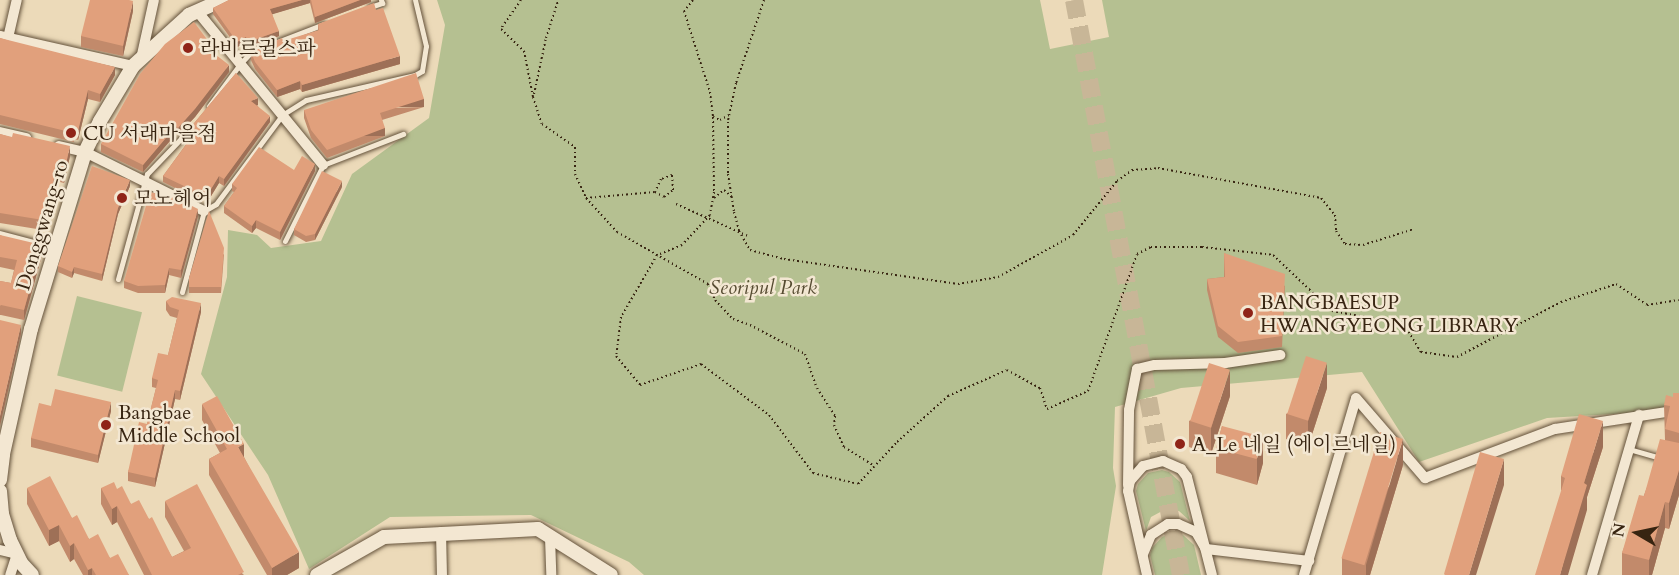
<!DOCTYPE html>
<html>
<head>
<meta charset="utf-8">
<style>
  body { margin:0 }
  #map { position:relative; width:1679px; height:575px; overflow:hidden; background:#ecdab9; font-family:Cardo,"Noto Serif KR",serif }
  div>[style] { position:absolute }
  .green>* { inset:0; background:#b5c091; transform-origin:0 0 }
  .primary-tunnel>* { height:18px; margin-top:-9px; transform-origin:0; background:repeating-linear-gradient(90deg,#c8b697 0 18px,transparent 0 27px) }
  .path>* { height:2px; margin-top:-1px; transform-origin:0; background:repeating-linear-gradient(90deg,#372411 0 1.5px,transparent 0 4.5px) }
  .roads { filter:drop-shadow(0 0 2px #64523b) drop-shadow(0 0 2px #64523b) }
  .service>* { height:5px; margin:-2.5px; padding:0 2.5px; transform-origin:2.5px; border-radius:2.5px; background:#f3e7d2 }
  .minor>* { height:10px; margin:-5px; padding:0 5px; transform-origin:5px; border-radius:5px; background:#f3e7d2 }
  .tertiary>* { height:14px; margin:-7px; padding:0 7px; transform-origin:7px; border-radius:7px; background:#f3e7d2 }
  .wall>* { inset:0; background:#c28a6b }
  .shaded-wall>* { inset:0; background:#9e7057; transform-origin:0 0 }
  .building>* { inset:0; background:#e1a07c; transform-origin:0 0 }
  .dots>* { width:16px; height:16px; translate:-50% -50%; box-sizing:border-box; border:3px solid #f3e7d2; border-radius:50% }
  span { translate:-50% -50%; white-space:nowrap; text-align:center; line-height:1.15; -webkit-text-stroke:5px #f3e7d2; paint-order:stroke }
  .poi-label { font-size:20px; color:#372411 }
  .left { translate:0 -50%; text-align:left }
  .street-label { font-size:20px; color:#372411 }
  .park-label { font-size:20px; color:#564b31; font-style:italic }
  .north { position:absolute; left:1607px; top:503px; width:60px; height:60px; -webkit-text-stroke:4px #f3e7d2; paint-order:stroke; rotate:279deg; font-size:16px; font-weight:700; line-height:24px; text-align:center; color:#372411 }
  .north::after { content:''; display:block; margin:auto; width:21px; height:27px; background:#372411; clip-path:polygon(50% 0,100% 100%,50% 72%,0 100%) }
</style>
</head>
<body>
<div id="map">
  <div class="green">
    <div style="clip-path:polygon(437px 0,1040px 0,1050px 49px,1109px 37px,1102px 0,1679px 0,1679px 410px,1547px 418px,1419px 462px,1362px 372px,1181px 388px,1115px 407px,1113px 468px,1116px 486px,1102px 575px,644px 575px,629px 562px,531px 515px,390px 517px,309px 569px,268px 475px,201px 374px,227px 277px,228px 230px,257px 235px,271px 248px,321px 241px,352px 174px,429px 118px,445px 25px)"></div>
    <div style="left:77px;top:296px;width:67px;height:82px;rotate:14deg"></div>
    <div style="clip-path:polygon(1162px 470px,1169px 472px,1180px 482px,1190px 521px,1179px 511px,1164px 510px,1151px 517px,1146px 531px,1136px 491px,1138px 484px,1148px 473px)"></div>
    <div style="clip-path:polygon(1169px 534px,1183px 535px,1194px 545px,1201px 575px,1155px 575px,1150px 555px,1152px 548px,1162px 537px)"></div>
  </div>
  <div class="primary-tunnel">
    <div style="left:1074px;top:0;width:585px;rotate:79.46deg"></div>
  </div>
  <div class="path">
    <div style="left:521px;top:0;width:35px;rotate:125deg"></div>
    <div style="left:501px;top:29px;width:32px;rotate:44deg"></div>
    <div style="left:524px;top:51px;width:47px;rotate:78.9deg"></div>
    <div style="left:533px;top:97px;width:28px;rotate:72deg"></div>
    <div style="left:542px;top:124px;width:40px;rotate:34.9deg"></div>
    <div style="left:575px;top:147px;width:27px;rotate:90deg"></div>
    <div style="left:575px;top:174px;width:26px;rotate:65deg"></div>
    <div style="left:586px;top:198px;width:46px;rotate:47.6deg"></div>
    <div style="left:617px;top:232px;width:105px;rotate:29.7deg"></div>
    <div style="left:708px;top:284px;width:17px;rotate:66deg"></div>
    <div style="left:715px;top:300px;width:26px;rotate:47deg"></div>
    <div style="left:733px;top:319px;width:18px;rotate:19deg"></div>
    <div style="left:750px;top:325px;width:62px;rotate:27.8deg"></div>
    <div style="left:805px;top:354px;width:36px;rotate:71deg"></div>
    <div style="left:817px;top:388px;width:33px;rotate:57deg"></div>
    <div style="left:835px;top:416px;width:9px;rotate:96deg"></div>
    <div style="left:834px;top:425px;width:24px;rotate:66deg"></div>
    <div style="left:844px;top:447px;width:36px;rotate:32deg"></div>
    <div style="left:693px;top:0;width:14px;rotate:129deg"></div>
    <div style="left:684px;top:11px;width:85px;rotate:72.2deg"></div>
    <div style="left:710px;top:92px;width:25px;rotate:83deg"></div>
    <div style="left:713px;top:117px;width:75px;rotate:89.2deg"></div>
    <div style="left:714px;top:192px;width:23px;rotate:100deg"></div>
    <div style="left:710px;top:215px;width:41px;rotate:133deg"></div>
    <div style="left:682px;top:245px;width:27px;rotate:158deg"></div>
    <div style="left:657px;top:255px;width:72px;rotate:120.1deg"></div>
    <div style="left:621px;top:317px;width:39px;rotate:97deg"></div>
    <div style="left:616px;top:356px;width:38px;rotate:50deg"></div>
    <div style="left:640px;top:385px;width:65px;rotate:-19deg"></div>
    <div style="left:701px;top:364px;width:85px;rotate:36.9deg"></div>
    <div style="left:769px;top:415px;width:73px;rotate:52.8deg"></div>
    <div style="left:813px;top:473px;width:46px;rotate:13.7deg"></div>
    <div style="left:858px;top:484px;width:57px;rotate:-47.1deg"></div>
    <div style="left:897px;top:442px;width:69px;rotate:-42deg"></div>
    <div style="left:948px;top:396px;width:64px;rotate:-23.8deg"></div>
    <div style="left:1007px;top:370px;width:38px;rotate:29deg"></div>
    <div style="left:1040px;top:388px;width:22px;rotate:72deg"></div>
    <div style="left:1047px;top:409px;width:45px;rotate:-23.7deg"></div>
    <div style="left:1088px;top:391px;width:145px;rotate:-70.3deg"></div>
    <div style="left:1137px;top:254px;width:16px;rotate:-27deg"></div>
    <div style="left:1151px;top:247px;width:51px"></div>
    <div style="left:1202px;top:247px;width:71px;rotate:6.4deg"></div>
    <div style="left:1273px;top:255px;width:81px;rotate:43.5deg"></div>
    <div style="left:1332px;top:311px;width:73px;rotate:10.2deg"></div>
    <div style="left:1404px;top:324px;width:33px;rotate:59deg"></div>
    <div style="left:1421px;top:352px;width:36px;rotate:8deg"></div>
    <div style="left:1457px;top:357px;width:118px;rotate:-27.9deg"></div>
    <div style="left:1561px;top:302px;width:58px;rotate:-18.1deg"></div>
    <div style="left:1616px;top:284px;width:37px;rotate:34deg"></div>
    <div style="left:1647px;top:305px;width:32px;rotate:-9deg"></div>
    <div style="left:764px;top:0;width:88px;rotate:108.6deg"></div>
    <div style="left:736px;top:83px;width:40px;rotate:102deg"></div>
    <div style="left:728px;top:122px;width:52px;rotate:90deg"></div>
    <div style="left:728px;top:174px;width:38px;rotate:81deg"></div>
    <div style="left:734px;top:212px;width:20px;rotate:75deg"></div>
    <div style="left:739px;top:231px;width:22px;rotate:60deg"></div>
    <div style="left:750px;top:250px;width:35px;rotate:15deg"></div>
    <div style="left:784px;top:259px;width:176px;rotate:8.2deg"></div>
    <div style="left:958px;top:284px;width:41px;rotate:-9.9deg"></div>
    <div style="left:998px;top:277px;width:86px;rotate:-29.2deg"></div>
    <div style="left:1073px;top:235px;width:70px;rotate:-50.8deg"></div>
    <div style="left:1117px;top:181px;width:19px;rotate:-36deg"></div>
    <div style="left:1132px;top:170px;width:26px;rotate:-4deg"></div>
    <div style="left:1158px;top:168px;width:166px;rotate:10.4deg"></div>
    <div style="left:1321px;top:198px;width:22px;rotate:51deg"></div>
    <div style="left:1335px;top:215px;width:16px;rotate:86deg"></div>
    <div style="left:1336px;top:231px;width:16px;rotate:55deg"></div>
    <div style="left:1345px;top:244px;width:18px;rotate:3deg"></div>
    <div style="left:1363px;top:245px;width:53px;rotate:-17.4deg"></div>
    <div style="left:534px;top:94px;width:57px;rotate:-77.9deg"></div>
    <div style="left:546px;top:38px;width:40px;rotate:-72deg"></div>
    <div style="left:713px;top:117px;width:8px;rotate:23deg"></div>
    <div style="left:720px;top:120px;width:10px;rotate:-29deg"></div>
    <div style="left:586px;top:198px;width:69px;rotate:-5deg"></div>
    <div style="left:655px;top:192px;width:10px;rotate:29deg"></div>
    <div style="left:664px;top:197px;width:11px;rotate:-38deg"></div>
    <div style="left:673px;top:190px;width:15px;rotate:-94deg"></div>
    <div style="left:672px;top:175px;width:12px;rotate:160deg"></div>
    <div style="left:661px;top:179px;width:14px;rotate:115deg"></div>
    <div style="left:714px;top:198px;width:13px;rotate:-39deg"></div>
    <div style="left:724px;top:190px;width:11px;rotate:41deg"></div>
    <div style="left:676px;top:204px;width:79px;rotate:24deg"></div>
  </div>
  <div class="roads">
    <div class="service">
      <div style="left:370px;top:7px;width:13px;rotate:-18deg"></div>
      <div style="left:382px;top:3px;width:3px;rotate:-108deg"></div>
      <div style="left:277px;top:42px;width:50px;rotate:-21deg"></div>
      <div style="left:209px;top:106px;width:52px;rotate:-53.6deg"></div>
      <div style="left:240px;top:64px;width:16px;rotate:-47deg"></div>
      <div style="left:251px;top:52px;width:10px;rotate:-24deg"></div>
      <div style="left:285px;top:241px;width:85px;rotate:-63.4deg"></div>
      <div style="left:323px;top:165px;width:86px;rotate:-21.2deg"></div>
      <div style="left:118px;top:279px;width:109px;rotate:-74.6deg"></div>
      <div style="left:147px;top:174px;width:62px;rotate:-46.3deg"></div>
      <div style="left:182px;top:292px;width:84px;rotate:-74.8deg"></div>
      <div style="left:204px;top:211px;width:14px;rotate:-30deg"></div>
      <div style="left:216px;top:204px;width:111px;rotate:-53.4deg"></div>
      <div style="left:282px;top:115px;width:28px;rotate:-32deg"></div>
      <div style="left:306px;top:100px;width:112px;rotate:-12.9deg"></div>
      <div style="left:415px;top:75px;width:8px;rotate:-30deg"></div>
      <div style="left:422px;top:71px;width:25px;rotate:-81deg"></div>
      <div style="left:426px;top:46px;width:47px;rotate:-103.4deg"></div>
      <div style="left:1629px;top:449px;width:32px;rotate:16deg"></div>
    </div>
    <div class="minor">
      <div style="left:197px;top:11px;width:199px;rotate:50.7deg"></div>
      <div style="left:0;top:36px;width:136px;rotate:12.7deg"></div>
      <div style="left:8px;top:38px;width:39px;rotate:-77deg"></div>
      <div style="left:141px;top:59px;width:60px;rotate:-77.6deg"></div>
      <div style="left:0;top:132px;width:27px;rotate:13deg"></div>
      <div style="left:59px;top:146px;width:27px;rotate:13deg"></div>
      <div style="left:85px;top:152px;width:133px;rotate:26.4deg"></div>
      <div style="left:0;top:236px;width:55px;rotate:14.8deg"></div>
      <div style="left:1356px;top:398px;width:106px;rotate:49.2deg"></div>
      <div style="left:1425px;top:478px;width:139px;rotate:-20.7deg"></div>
      <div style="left:1555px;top:429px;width:125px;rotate:-8.7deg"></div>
      <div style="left:1128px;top:485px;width:75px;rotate:-89.2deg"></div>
      <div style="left:1129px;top:410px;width:42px;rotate:-79deg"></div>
      <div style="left:1137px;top:369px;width:18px;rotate:-13deg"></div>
      <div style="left:1155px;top:365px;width:70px;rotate:-1.6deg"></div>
      <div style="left:1225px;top:363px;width:56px;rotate:-8.3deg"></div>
      <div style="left:441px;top:532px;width:43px;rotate:88.7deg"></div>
      <div style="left:550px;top:537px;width:38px;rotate:88deg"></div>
      <div style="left:0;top:550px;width:17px;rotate:13deg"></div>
      <div style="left:17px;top:554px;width:22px;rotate:108deg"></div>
      <div style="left:1143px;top:554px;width:21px;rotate:-67deg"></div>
      <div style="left:1151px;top:535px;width:20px;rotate:-33deg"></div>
      <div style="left:1168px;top:524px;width:10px"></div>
      <div style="left:1178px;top:524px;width:20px;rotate:24deg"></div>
      <div style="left:1196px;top:532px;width:20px;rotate:60deg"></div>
      <div style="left:1206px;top:549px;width:104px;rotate:6.6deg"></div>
      <div style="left:1147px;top:575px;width:86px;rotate:-102.7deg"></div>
      <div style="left:1128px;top:491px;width:10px;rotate:-79deg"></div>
      <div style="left:1130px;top:481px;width:20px;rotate:-49deg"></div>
      <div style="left:1143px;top:466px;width:21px;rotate:-14deg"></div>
      <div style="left:1163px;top:461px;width:20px;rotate:24deg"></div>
      <div style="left:1181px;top:469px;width:10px;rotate:53deg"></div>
      <div style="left:1187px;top:477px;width:101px;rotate:75.7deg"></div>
      <div style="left:1304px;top:575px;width:184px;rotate:-73.6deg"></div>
      <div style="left:1592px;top:575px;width:167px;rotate:-73.6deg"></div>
    </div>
    <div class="tertiary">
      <div style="left:0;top:480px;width:26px;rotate:-83deg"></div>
      <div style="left:3px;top:454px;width:128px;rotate:-77.4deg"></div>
      <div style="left:31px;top:329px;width:185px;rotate:-73deg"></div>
      <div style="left:85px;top:152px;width:34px;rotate:-64deg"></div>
      <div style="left:100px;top:121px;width:64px;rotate:-59deg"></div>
      <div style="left:133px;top:66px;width:76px;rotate:-42.3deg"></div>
      <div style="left:189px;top:15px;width:37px;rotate:-24deg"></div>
      <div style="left:0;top:491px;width:23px;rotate:85deg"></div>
      <div style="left:2px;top:514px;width:27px;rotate:73deg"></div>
      <div style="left:10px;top:540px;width:25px;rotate:64deg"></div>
      <div style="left:21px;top:563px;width:16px;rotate:47deg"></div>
      <div style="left:317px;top:575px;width:77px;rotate:-29.6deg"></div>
      <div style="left:384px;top:537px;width:154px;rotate:-3deg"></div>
      <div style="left:538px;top:529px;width:86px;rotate:32.2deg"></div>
    </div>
  </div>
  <div class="wall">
    <div style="clip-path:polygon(229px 0,371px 0,371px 2px,315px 23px,310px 3px,272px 14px,279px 36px,248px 48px,246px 43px,237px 47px,213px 14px,213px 8px)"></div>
    <div style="clip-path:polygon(133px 11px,123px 56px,81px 47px,81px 36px)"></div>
    <div style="clip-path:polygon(318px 24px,400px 64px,302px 92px,300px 89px,277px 97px,255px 69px,251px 60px,251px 52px,318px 31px)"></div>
    <div style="clip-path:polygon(0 38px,115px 75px,100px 102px,88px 99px,78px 140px,74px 139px,74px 142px,0 124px)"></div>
    <div style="clip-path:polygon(215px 54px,229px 72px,195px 117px,178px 135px,176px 134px,143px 172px,101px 152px,101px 144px)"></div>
    <div style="clip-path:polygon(236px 73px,258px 105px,257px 105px,270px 122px,224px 186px,219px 183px,208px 201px,203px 198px,203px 202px,163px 182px,163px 176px,187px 143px,185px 141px,185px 134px)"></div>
    <div style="clip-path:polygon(424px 107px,382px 120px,385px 136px,327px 158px,311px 138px,304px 118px,304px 110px)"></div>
    <div style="clip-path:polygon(0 134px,70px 156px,64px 183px,56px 181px,43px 230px,0 223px)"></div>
    <div style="clip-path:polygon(294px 170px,315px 171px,280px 240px,256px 228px,252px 233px,224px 213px,224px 206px,234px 192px,232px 191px,232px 184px)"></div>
    <div style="clip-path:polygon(130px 186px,118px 214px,102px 281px,74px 273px,72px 278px,58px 272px,58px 266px)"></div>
    <div style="clip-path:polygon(342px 187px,315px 240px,306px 242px,294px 235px,294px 229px)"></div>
    <div style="clip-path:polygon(198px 216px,181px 278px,169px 275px,165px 293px,138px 293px,124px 288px,124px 281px)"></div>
    <div style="clip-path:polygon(0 235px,42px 255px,24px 320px,1px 315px,0 315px,0 281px,11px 283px,14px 270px,0 267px)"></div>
    <div style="clip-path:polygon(1224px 253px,1285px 286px,1282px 347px,1238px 353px,1218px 337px,1207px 290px,1207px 279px,1224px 277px)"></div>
    <div style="clip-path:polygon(224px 254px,221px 293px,189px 293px,189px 278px)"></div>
    <div style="clip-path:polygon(166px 301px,201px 312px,180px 400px,175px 399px,155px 487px,128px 481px,128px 472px,147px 424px,156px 388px,152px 387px,152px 378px,168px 355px,177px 318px,170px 316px,166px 310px)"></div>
    <div style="clip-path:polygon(1327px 388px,1308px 447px,1286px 439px,1286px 414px)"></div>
    <div style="clip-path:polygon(1679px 393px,1679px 495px,1669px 529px,1665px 528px,1652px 575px,1622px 575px,1622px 553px,1665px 440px,1664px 405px,1673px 397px)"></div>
    <div style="clip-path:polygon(1230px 396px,1211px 454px,1189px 447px,1189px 421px)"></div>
    <div style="clip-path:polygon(202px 404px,244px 457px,299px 568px,287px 575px,267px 575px,209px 475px,209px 459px,220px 453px,202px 420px)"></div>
    <div style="clip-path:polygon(51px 406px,111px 411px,98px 463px,31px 447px,31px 438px)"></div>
    <div style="clip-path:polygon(1222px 426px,1263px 463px,1257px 485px,1216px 473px,1216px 448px)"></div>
    <div style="clip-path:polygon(1603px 447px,1587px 497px,1587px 510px,1561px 490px,1561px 476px)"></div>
    <div style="clip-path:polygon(1403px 465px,1370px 575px,1342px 575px,1342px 558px)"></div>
    <div style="clip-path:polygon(27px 488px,72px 518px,89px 539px,129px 575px,83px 575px,74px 559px,70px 562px,59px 541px,49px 546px,27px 504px)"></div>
    <div style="clip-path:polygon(101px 488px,117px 489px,131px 504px,149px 519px,172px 557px,184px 551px,165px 517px,165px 501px,244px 575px,144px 575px,117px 522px,112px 525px,101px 504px)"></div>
  </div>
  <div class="shaded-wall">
    <div style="clip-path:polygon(302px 0,310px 0,310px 3px,270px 15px,270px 9px)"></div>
    <div style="clip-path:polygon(360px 0,371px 0,371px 2px,315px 23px,315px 17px)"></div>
    <div style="clip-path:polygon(133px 1px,133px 11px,123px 56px,123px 46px)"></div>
    <div style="clip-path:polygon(279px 31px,279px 36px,248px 48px,248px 42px)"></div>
    <div style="clip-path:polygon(246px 37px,246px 43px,237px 47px,237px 42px)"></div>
    <div style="clip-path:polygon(400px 56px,400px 64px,302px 92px,302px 85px)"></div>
    <div style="clip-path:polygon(229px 65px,229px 72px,195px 117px,178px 135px,178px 128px)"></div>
    <div style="clip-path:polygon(115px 67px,115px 75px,100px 102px,100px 94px)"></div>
    <div style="clip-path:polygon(300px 81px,300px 89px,277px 97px,277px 90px)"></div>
    <div style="clip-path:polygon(88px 90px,88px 99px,78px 140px,78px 131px)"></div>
    <div style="clip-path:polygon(258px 98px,258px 105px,251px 108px,251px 101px)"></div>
    <div style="left:424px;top:99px;width:8px;height:46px;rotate:90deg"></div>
    <div style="clip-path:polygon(270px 116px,270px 122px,224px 186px,224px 179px)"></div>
    <div style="clip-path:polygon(176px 126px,176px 134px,143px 172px,143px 165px)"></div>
    <div style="left:385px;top:128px;width:8px;height:62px;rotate:90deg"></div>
    <div style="clip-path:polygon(70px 146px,70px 156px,64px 183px,64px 173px)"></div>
    <div style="clip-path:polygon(315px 164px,315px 171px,280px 240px,280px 232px)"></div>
    <div style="clip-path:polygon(56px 171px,56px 181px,43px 230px,43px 220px)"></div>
    <div style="clip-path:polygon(219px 176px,219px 183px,208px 201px,208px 194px)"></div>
    <div style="clip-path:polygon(130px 180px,130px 186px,118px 214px,102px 281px,102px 274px,118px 208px)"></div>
    <div style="clip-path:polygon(342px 181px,342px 187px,315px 240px,315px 234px)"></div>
    <div style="clip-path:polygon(198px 209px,198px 216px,181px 278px,181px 270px)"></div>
    <div style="clip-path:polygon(256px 220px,256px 228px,252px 233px,252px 226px)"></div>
    <div style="clip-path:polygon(42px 245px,42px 255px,24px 320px,24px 310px)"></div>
    <div style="clip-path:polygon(74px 267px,74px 273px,72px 278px,72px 272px)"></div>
    <div style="clip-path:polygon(169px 268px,169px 275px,165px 293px,165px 285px)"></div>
    <div style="clip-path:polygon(201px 303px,201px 312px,180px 400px,180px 391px)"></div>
    <div style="clip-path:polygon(21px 325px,21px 334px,0 426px,0 416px)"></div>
    <div style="clip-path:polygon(1327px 363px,1327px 388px,1308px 447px,1308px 421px)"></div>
    <div style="clip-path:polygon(1230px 370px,1230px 396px,1211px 454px,1211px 428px)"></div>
    <div style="clip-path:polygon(175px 390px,175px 399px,155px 487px,155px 478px)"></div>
    <div style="clip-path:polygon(111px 402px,111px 411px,98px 463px,98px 455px)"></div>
    <div style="clip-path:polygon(1603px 421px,1603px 447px,1587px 497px,1587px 510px,1568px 575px,1560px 575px,1584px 483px)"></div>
    <div style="clip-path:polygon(1263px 437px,1263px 463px,1257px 485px,1257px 459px)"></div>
    <div style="clip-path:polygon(1403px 439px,1403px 465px,1370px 575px,1366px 575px,1366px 565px)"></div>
    <div style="clip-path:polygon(244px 444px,244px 460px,238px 447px)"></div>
    <div style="clip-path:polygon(1504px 459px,1504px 485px,1476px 575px,1469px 575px)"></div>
    <div style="clip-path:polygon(1679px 470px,1679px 495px,1669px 529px,1669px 503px)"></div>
    <div style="clip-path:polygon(1665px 502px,1665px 528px,1652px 575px,1649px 575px,1649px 560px)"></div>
    <div style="clip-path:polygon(117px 506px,117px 522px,112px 525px,112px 509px)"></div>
    <div style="clip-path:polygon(59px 525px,59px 541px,49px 546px,49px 530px)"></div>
    <div style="clip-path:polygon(74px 543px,74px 559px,70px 562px,70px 546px)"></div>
    <div style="clip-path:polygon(299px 552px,299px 568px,287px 575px,272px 575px,272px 568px)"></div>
    <div style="clip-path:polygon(92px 568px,92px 575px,88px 575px,88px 570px)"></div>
  </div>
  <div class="building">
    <div style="clip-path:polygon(90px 0,129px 0,133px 1px,123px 46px,81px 36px)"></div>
    <div style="clip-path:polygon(229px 0,302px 0,270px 9px,279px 31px,248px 42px,246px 37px,237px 42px,213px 8px)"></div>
    <div style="clip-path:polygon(311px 0,360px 0,315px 17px)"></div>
    <div style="clip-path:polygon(374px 3px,376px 10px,383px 8px,400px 56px,302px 85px,300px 81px,277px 90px,255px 62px,251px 52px,282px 38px,283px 41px,319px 30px,318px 24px)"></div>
    <div style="clip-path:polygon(194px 22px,215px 50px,211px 51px,229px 65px,195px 109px,178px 128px,176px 126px,143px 165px,101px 144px,140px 74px,165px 44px)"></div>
    <div style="clip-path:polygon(0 38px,115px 67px,100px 94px,88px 90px,78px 131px,74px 131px,74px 133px,0 115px)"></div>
    <div style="clip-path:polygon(236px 73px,258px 98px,251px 101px,270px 116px,224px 179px,219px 176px,208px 194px,200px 189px,203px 195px,163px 176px,191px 138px,185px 134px)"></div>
    <div style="clip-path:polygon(416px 73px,424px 99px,380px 113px,385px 128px,327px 150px,311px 130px,304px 110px)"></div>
    <div style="clip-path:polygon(13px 133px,70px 146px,64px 173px,56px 171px,43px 220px,0 213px,0 134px,12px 137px)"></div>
    <div style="clip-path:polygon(259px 147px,294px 170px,302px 156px,315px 164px,280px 232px,256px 220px,252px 226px,224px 206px,237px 188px,232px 184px)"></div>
    <div style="clip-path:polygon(92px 166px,130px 180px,118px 208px,102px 274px,74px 267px,72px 272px,58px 266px)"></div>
    <div style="clip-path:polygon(322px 171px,342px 181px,315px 234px,306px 236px,294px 229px)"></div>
    <div style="clip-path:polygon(150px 192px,178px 199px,198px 209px,181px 270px,169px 268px,165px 285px,138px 286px,124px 281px)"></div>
    <div style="clip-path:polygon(209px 211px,224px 248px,221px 287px,189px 287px,189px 278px)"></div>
    <div style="clip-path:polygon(0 235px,42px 245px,24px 310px,1px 305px,0 306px,0 281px,11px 283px,17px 260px,0 257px)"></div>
    <div style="clip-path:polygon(1224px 253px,1285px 274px,1282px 336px,1238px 342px,1218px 326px,1207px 279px,1225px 277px)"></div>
    <div style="clip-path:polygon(172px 297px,201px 303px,180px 391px,175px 390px,155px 478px,128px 472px,139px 422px,147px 424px,158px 380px,152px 378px,158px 353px,168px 355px,179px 310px,170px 307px,166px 301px)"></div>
    <div style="clip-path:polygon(0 320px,21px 325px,0 416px)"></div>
    <div style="left:1306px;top:356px;width:22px;height:61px;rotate:18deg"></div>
    <div style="left:1209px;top:363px;width:22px;height:61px;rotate:18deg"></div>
    <div style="clip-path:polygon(55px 389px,111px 402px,98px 455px,31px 438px,39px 403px,51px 406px)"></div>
    <div style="clip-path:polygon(1673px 393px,1679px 393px,1679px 433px,1665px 429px,1670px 406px,1664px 405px,1666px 395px,1673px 397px)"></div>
    <div style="clip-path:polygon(217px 396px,244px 444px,238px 447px,299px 552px,272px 568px,209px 459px,227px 449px,202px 404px)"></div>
    <div style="clip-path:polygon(1579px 414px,1603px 421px,1584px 483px,1587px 485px,1560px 575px,1535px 575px,1565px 478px,1561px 476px)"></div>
    <div style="left:1222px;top:426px;width:42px;height:23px;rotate:15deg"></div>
    <div style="left:1380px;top:432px;width:24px;height:132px;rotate:17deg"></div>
    <div style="clip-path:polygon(1660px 439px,1679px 443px,1679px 470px,1669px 503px,1665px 502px,1649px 560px,1622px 553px,1639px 495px,1644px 496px)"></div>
    <div style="clip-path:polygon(1480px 452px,1504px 459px,1469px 575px,1445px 575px,1444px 574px)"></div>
    <div style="clip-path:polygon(50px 476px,72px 518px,77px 515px,89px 539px,98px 534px,110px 558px,118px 554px,129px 575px,96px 575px,92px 568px,88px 570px,74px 543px,70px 546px,59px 525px,49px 530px,27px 488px)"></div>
    <div style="clip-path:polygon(114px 482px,117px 489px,122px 486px,131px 504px,139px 500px,149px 519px,152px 517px,172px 557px,191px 548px,165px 501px,197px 484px,244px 572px,238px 575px,152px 575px,117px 506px,112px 509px,101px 488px)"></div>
  </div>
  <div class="dots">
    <div style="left:188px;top:48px;background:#8f2418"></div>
    <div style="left:71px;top:133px;background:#8f2418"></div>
    <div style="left:122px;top:198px;background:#8f2418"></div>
    <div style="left:1248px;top:313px;background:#8f2418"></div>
    <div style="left:106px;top:425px;background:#8f2418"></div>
    <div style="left:1180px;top:444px;background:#8f2418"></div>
  </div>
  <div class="poi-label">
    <span class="left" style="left:200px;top:48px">라비르귈스파</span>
    <span class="left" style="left:83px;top:133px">CU 서래마을점</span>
    <span class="left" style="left:134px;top:198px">모노헤어</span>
    <span class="left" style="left:1260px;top:314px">BANGBAESUP<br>HWANGYEONG LIBRARY</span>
    <span class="left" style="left:118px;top:424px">Bangbae<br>Middle School</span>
    <span class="left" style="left:1192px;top:444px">A_Le 네일 (에이르네일)</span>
  </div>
  <div class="street-label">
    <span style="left:42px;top:225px;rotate:-73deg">Donggwang-ro</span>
  </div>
  <div class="park-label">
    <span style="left:763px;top:287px">Seoripul Park</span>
  </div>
  <div class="north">N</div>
</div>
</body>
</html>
